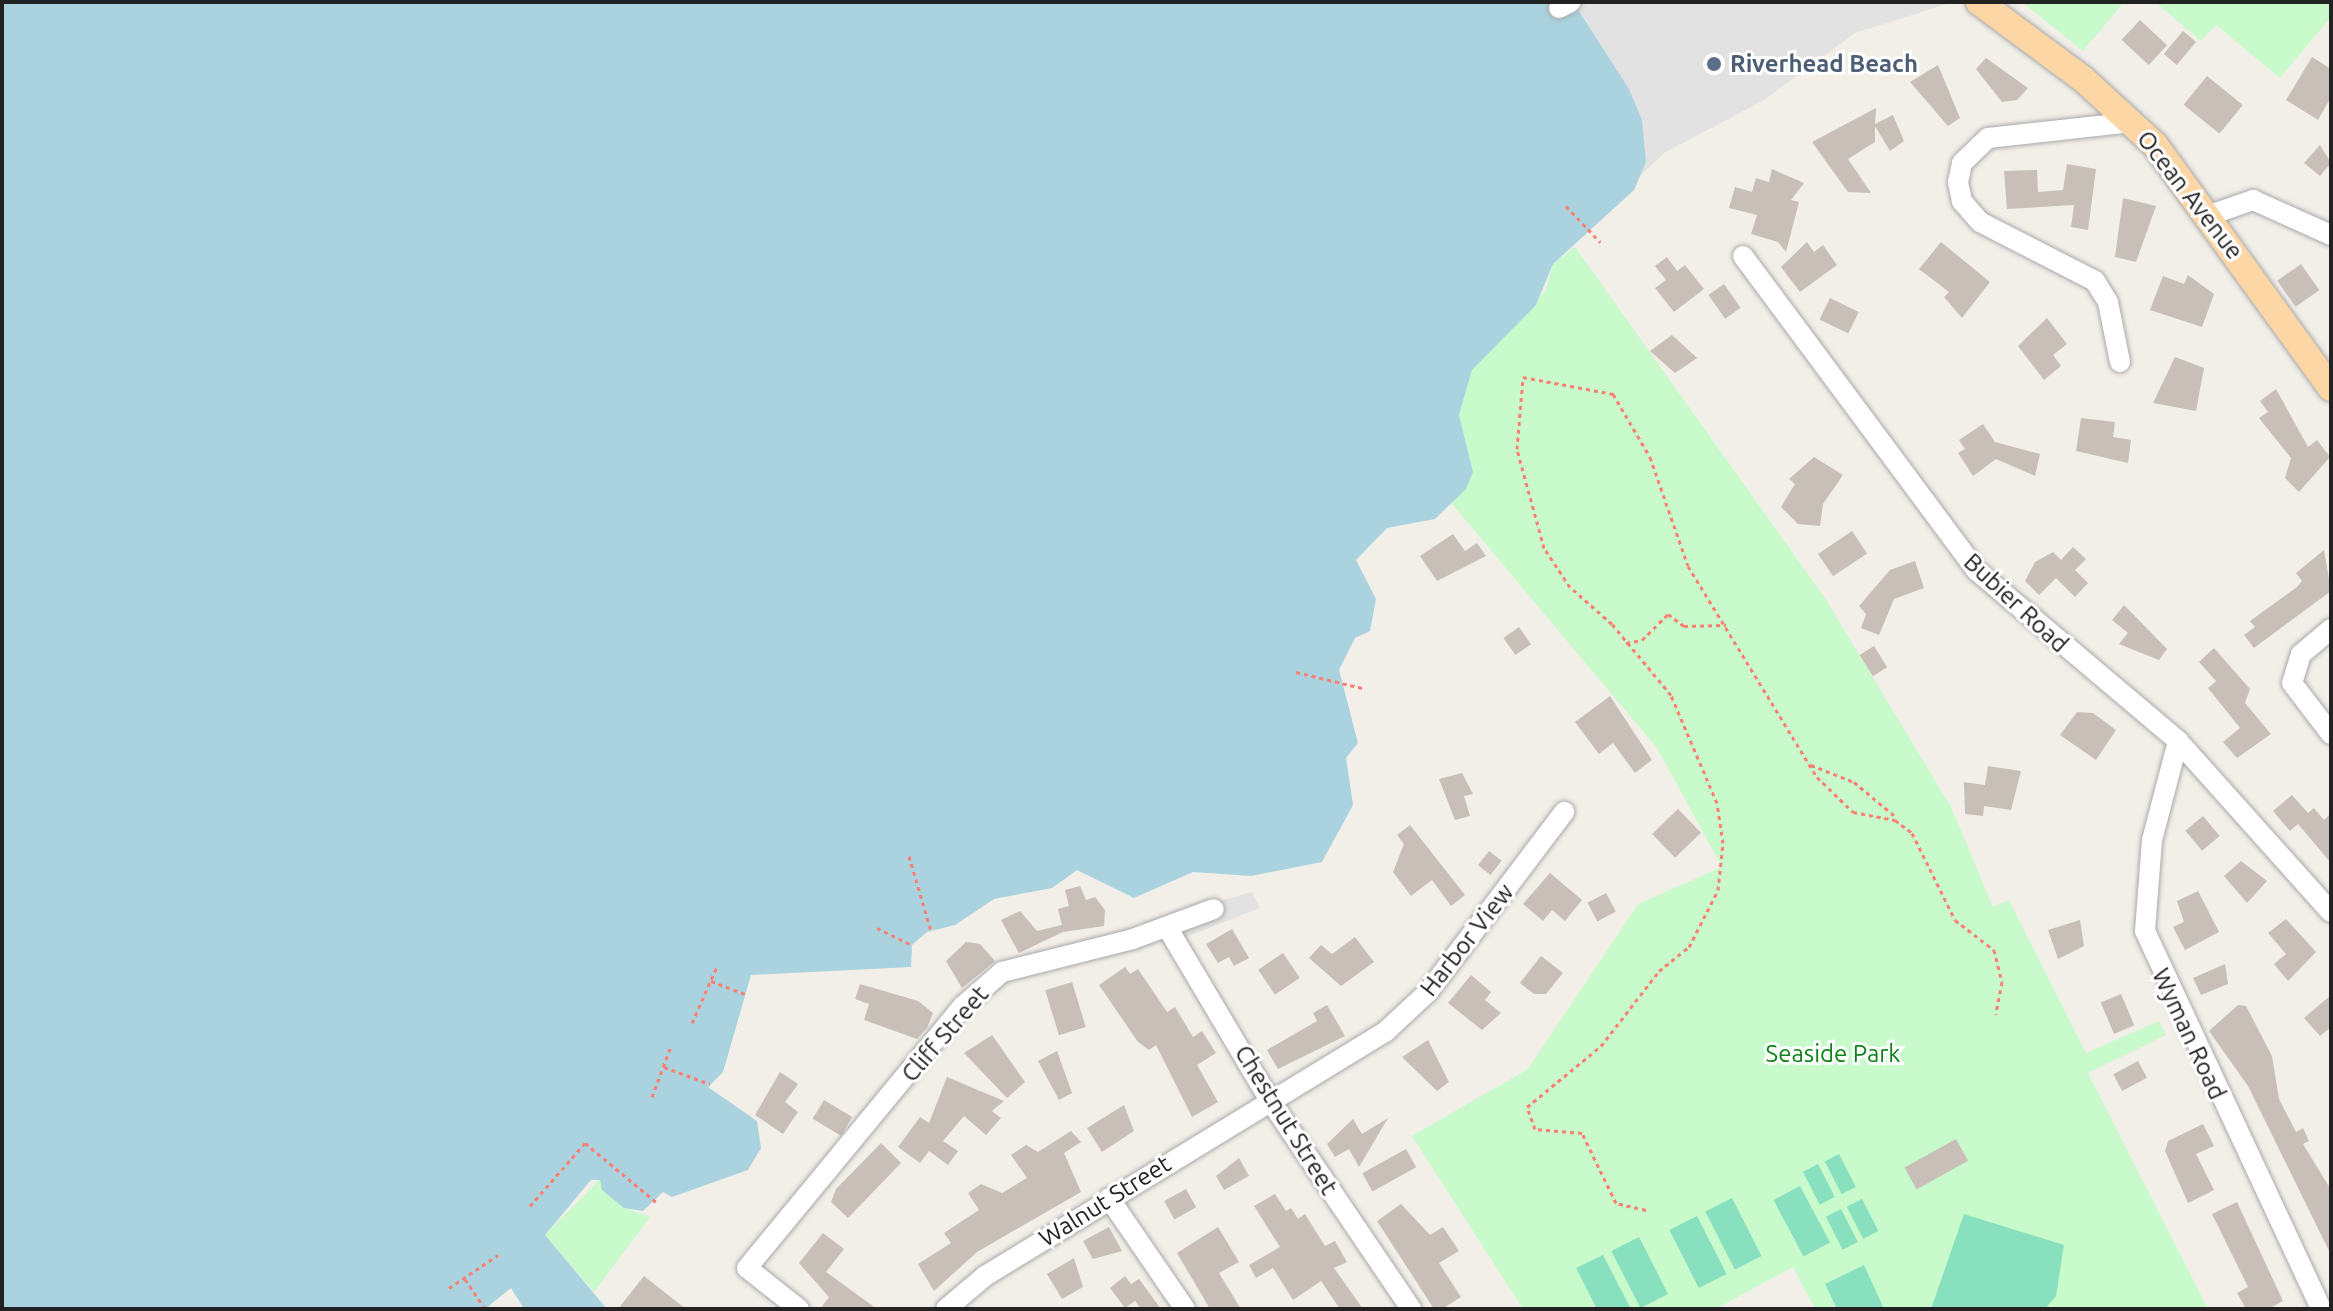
<!DOCTYPE html>
<html>
<head>
<meta charset="utf-8">
<style>
  body { margin:0 }
  #map { position:relative; width:2333px; height:1311px; overflow:hidden; background:#f2efe9; font-family:Ubuntu,sans-serif }
  div>[style] { position:absolute }
  .park>* { inset:0; background:#c8facc }
  .pitch>* { inset:0; background:#88e0be; transform-origin:0 0 }
  .parking>* { inset:0; background:#e2e2e2 }
  .water>* { inset:0; background:#aad3df }
  .building>* { inset:0; background:#c7bfb8; transform-origin:0 0 }
  .path>* { height:3px; margin-top:-1.5px; transform-origin:0; background:repeating-linear-gradient(90deg,#fa8072 0 4px,transparent 0 8px) }
  .roads { filter:drop-shadow(0 0 2px #a9a9a9) drop-shadow(0 0 2px #a9a9a9) }
  .minor>* { height:20px; margin:-10px; padding:0 10px; transform-origin:10px; border-radius:10px; background:#fff }
  .major>* { height:26px; margin:-13px; padding:0 13px; transform-origin:13px; border-radius:13px; background:#fcd6a4 }
  .dots>* { width:22px; height:22px; translate:-50% -50%; box-sizing:border-box; border:4px solid #fff; border-radius:50% }
  span { translate:-50% -50%; white-space:nowrap; text-align:center; line-height:1.15; -webkit-text-stroke:6px #fff; paint-order:stroke }
  .service-label { font-size:24px; color:#4e5e75; font-weight:700 }
  .left { translate:0 -50%; text-align:left }
  .street-label { font-size:24px; color:#222 }
  .park-label { font-size:24px; color:#0c8416 }
  .frame { position:absolute; inset:0; border:4px solid #222; pointer-events:none }
</style>
</head>
<body>
<div id="map">
  <div class="park">
    <div style="clip-path:polygon(2022px 2px,2124px 2px,2083px 51px)"></div>
    <div style="clip-path:polygon(2155px 2px,2331px 2px,2331px 17px,2280px 78px,2216px 25px,2201px 41px)"></div>
    <div style="clip-path:polygon(1575px 247px,1825px 598px,1951px 807px,1993px 907px,2009px 900px,2086px 1053px,2159px 1021px,2166px 1035px,2088px 1073px,2208px 1309px,1815px 1309px,1793px 1267px,1716px 1309px,1523px 1309px,1412px 1136px,1528px 1069px,1638px 904px,1722px 867px,1657px 748px,1452px 504px,1473px 472px,1459px 415px,1472px 370px,1523px 318px,1546px 290px,1553px 264px)"></div>
    <div style="clip-path:polygon(600px 1179px,624px 1208px,650px 1217px,594px 1292px,545px 1235px)"></div>
  </div>
  <div class="pitch">
    <div style="left:1839px;top:1154px;width:37px;height:16px;rotate:63deg"></div>
    <div style="left:1818px;top:1164px;width:37px;height:17px;rotate:63deg"></div>
    <div style="left:1800px;top:1186px;width:64px;height:30px;rotate:62deg"></div>
    <div style="left:1732px;top:1198px;width:65px;height:30px;rotate:63deg"></div>
    <div style="left:1862px;top:1199px;width:36px;height:17px;rotate:63deg"></div>
    <div style="left:1841px;top:1209px;width:37px;height:17px;rotate:63deg"></div>
    <div style="clip-path:polygon(1964px 1214px,2064px 1245px,2056px 1296px,2045px 1309px,1931px 1309px)"></div>
    <div style="left:1697px;top:1216px;width:65px;height:31px;rotate:63deg"></div>
    <div style="left:1639px;top:1237px;width:64px;height:31px;rotate:63deg"></div>
    <div style="clip-path:polygon(1603px 1255px,1631px 1309px,1597px 1309px,1576px 1268px)"></div>
    <div style="clip-path:polygon(1864px 1265px,1884px 1309px,1837px 1309px,1825px 1284px)"></div>
  </div>
  <div class="parking">
    <div style="clip-path:polygon(1573px 2px,1949px 2px,1950px 3px,1855px 33px,1764px 100px,1664px 153px,1640px 176px,1646px 162px,1642px 120px)"></div>
    <div style="clip-path:polygon(1252px 892px,1260px 908px,1183px 938px,1144px 922px)"></div>
  </div>
  <div class="water">
    <div style="clip-path:polygon(2px 2px,1573px 2px,1629px 89px,1642px 120px,1646px 162px,1634px 190px,1553px 264px,1536px 305px,1472px 370px,1459px 415px,1473px 472px,1466px 489px,1435px 519px,1387px 528px,1356px 560px,1376px 599px,1370px 631px,1355px 638px,1339px 670px,1358px 743px,1346px 758px,1353px 805px,1322px 862px,1251px 876px,1193px 872px,1134px 898px,1077px 870px,1052px 888px,994px 899px,955px 925px,927px 932px,912px 945px,911px 967px,751px 975px,723px 1072px,708px 1087px,757px 1121px,761px 1148px,748px 1170px,672px 1197px,663px 1192px,643px 1211px,624px 1208px,602px 1190px,600px 1180px,591px 1180px,545px 1235px,607px 1309px,524px 1309px,511px 1288px,485px 1309px,2px 1309px)"></div>
  </div>
  <div class="building">
    <div style="left:2140px;top:20px;width:37px;height:27px;rotate:43deg"></div>
    <div style="left:2183px;top:31px;width:17px;height:30px;rotate:40deg"></div>
    <div style="clip-path:polygon(2312px 57px,2331px 69px,2331px 97px,2318px 120px,2286px 100px)"></div>
    <div style="clip-path:polygon(1986px 58px,2028px 88px,2017px 100px,2002px 102px,1976px 69px)"></div>
    <div style="clip-path:polygon(1938px 65px,1960px 118px,1948px 126px,1910px 82px)"></div>
    <div style="left:2207px;top:76px;width:46px;height:37px;rotate:39deg"></div>
    <div style="clip-path:polygon(1876px 108px,1875px 124px,1893px 115px,1904px 141px,1890px 151px,1875px 126px,1875px 142px,1848px 159px,1871px 193px,1848px 192px,1812px 142px)"></div>
    <div style="clip-path:polygon(2320px 145px,2331px 163px,2320px 176px,2304px 163px)"></div>
    <div style="clip-path:polygon(2067px 164px,2096px 169px,2088px 230px,2071px 227px,2074px 205px,2007px 209px,2004px 171px,2037px 170px,2038px 192px,2063px 190px)"></div>
    <div style="clip-path:polygon(1772px 169px,1804px 183px,1791px 200px,1799px 202px,1786px 252px,1778px 242px,1751px 234px,1757px 215px,1729px 208px,1735px 187px,1752px 192px,1756px 178px,1769px 182px)"></div>
    <div style="clip-path:polygon(2123px 198px,2156px 206px,2136px 262px,2115px 257px)"></div>
    <div style="clip-path:polygon(1807px 242px,1814px 252px,1823px 245px,1837px 265px,1800px 292px,1781px 267px)"></div>
    <div style="clip-path:polygon(1941px 242px,1990px 282px,1962px 318px,1944px 297px,1949px 292px,1919px 269px)"></div>
    <div style="clip-path:polygon(1667px 257px,1677px 271px,1685px 265px,1704px 289px,1674px 312px,1655px 288px,1666px 280px,1655px 266px)"></div>
    <div style="left:2301px;top:264px;width:32px;height:29px;rotate:55deg"></div>
    <div style="clip-path:polygon(2188px 275px,2214px 294px,2202px 327px,2150px 310px,2163px 276px,2184px 284px)"></div>
    <div style="left:1724px;top:284px;width:29px;height:19px;rotate:55deg"></div>
    <div style="left:1830px;top:298px;width:32px;height:24px;rotate:26deg"></div>
    <div style="clip-path:polygon(2047px 318px,2067px 344px,2053px 355px,2061px 366px,2044px 380px,2018px 346px)"></div>
    <div style="clip-path:polygon(1672px 335px,1697px 358px,1675px 373px,1650px 351px)"></div>
    <div style="clip-path:polygon(2175px 357px,2204px 368px,2196px 411px,2153px 403px)"></div>
    <div style="clip-path:polygon(2276px 389px,2308px 447px,2317px 440px,2330px 457px,2299px 492px,2285px 478px,2291px 458px,2259px 418px,2268px 412px,2260px 401px)"></div>
    <div style="clip-path:polygon(2081px 418px,2115px 422px,2113px 437px,2131px 440px,2128px 463px,2076px 451px)"></div>
    <div style="clip-path:polygon(1983px 424px,1995px 442px,2040px 454px,2035px 476px,1996px 459px,1973px 476px,1958px 453px,1965px 449px,1959px 440px)"></div>
    <div style="clip-path:polygon(1814px 457px,1843px 475px,1823px 504px,1820px 526px,1798px 524px,1781px 507px,1795px 484px,1789px 479px)"></div>
    <div style="left:1852px;top:531px;width:27px;height:41px;rotate:56deg"></div>
    <div style="clip-path:polygon(1453px 534px,1465px 551px,1477px 543px,1486px 556px,1437px 581px,1420px 556px)"></div>
    <div style="clip-path:polygon(2073px 547px,2086px 559px,2075px 570px,2088px 583px,2075px 597px,2056px 578px,2039px 595px,2025px 581px,2035px 562px,2053px 552px,2061px 560px)"></div>
    <div style="clip-path:polygon(2324px 550px,2331px 591px,2254px 648px,2244px 635px,2255px 627px,2250px 621px,2297px 587px,2302px 581px,2296px 573px)"></div>
    <div style="clip-path:polygon(1915px 561px,1924px 588px,1894px 599px,1879px 635px,1861px 628px,1866px 614px,1859px 606px,1890px 570px)"></div>
    <div style="clip-path:polygon(2124px 605px,2167px 649px,2159px 660px,2119px 644px,2128px 633px,2112px 620px)"></div>
    <div style="left:1519px;top:627px;width:21px;height:19px;rotate:55deg"></div>
    <div style="left:1874px;top:646px;width:25px;height:17px;rotate:58deg"></div>
    <div style="clip-path:polygon(2214px 648px,2250px 689px,2245px 703px,2271px 734px,2237px 758px,2223px 742px,2240px 728px,2208px 688px,2216px 681px,2199px 662px)"></div>
    <div style="clip-path:polygon(1610px 696px,1652px 760px,1635px 773px,1613px 743px,1599px 754px,1575px 722px)"></div>
    <div style="clip-path:polygon(2077px 712px,2093px 713px,2116px 730px,2096px 760px,2060px 735px)"></div>
    <div style="clip-path:polygon(1988px 766px,2021px 771px,2011px 810px,1984px 806px,1983px 816px,1965px 814px,1964px 782px,1985px 785px)"></div>
    <div style="clip-path:polygon(1462px 773px,1473px 794px,1464px 796px,1470px 816px,1455px 820px,1439px 779px)"></div>
    <div style="clip-path:polygon(2292px 795px,2308px 813px,2314px 808px,2324px 820px,2331px 813px,2331px 863px,2298px 824px,2290px 831px,2273px 811px)"></div>
    <div style="left:1678px;top:809px;width:33px;height:36px;rotate:46deg"></div>
    <div style="left:2203px;top:816px;width:26px;height:23px;rotate:50deg"></div>
    <div style="clip-path:polygon(1410px 825px,1465px 895px,1451px 906px,1432px 880px,1411px 896px,1393px 872px,1404px 844px,1397px 835px)"></div>
    <div style="left:1489px;top:851px;width:16px;height:18px;rotate:38deg"></div>
    <div style="clip-path:polygon(2241px 861px,2267px 881px,2247px 903px,2224px 876px)"></div>
    <div style="clip-path:polygon(1550px 873px,1582px 900px,1565px 921px,1552px 910px,1543px 921px,1523px 904px)"></div>
    <div style="clip-path:polygon(1080px 886px,1086px 900px,1095px 897px,1105px 910px,1104px 926px,1063px 932px,1019px 953px,1001px 920px,1020px 911px,1037px 931px,1062px 925px,1058px 909px,1069px 906px,1065px 890px)"></div>
    <div style="clip-path:polygon(2198px 891px,2219px 932px,2185px 950px,2173px 927px,2184px 922px,2177px 901px)"></div>
    <div style="left:1606px;top:893px;width:21px;height:21px;rotate:62deg"></div>
    <div style="clip-path:polygon(2286px 919px,2316px 952px,2288px 981px,2274px 964px,2286px 954px,2268px 933px)"></div>
    <div style="clip-path:polygon(2080px 920px,2084px 946px,2058px 959px,2048px 930px)"></div>
    <div style="clip-path:polygon(1232px 929px,1249px 958px,1234px 966px,1229px 957px,1218px 963px,1206px 944px)"></div>
    <div style="clip-path:polygon(1355px 937px,1374px 962px,1341px 986px,1309px 958px,1321px 945px,1332px 954px)"></div>
    <div style="clip-path:polygon(966px 942px,980px 944px,995px 961px,962px 988px,946px 961px)"></div>
    <div style="left:1283px;top:953px;width:30px;height:30px;rotate:56deg"></div>
    <div style="clip-path:polygon(1541px 956px,1563px 973px,1546px 994px,1534px 994px,1520px 983px)"></div>
    <div style="clip-path:polygon(2225px 964px,2228px 984px,2201px 995px,2193px 978px)"></div>
    <div style="clip-path:polygon(1125px 967px,1130px 974px,1138px 969px,1167px 1012px,1175px 1007px,1193px 1037px,1202px 1031px,1216px 1053px,1197px 1065px,1218px 1102px,1192px 1117px,1156px 1045px,1149px 1050px,1138px 1042px,1099px 985px)"></div>
    <div style="clip-path:polygon(1471px 975px,1491px 992px,1485px 1000px,1501px 1013px,1482px 1030px,1448px 1003px)"></div>
    <div style="left:1072px;top:982px;width:47px;height:28px;rotate:73deg"></div>
    <div style="clip-path:polygon(860px 984px,918px 1001px,933px 1013px,927px 1028px,917px 1039px,864px 1020px,869px 1004px,855px 999px)"></div>
    <div style="left:2121px;top:994px;width:34px;height:22px;rotate:67deg"></div>
    <div style="clip-path:polygon(2331px 995px,2331px 1027px,2320px 1036px,2304px 1018px)"></div>
    <div style="clip-path:polygon(1327px 1005px,1345px 1036px,1278px 1069px,1267px 1050px,1317px 1021px,1313px 1013px)"></div>
    <div style="clip-path:polygon(2238px 1005px,2246px 1006px,2272px 1056px,2279px 1099px,2296px 1132px,2303px 1128px,2309px 1141px,2303px 1144px,2331px 1190px,2331px 1255px,2248px 1086px,2209px 1031px)"></div>
    <div style="clip-path:polygon(992px 1035px,1025px 1082px,1007px 1098px,964px 1053px)"></div>
    <div style="clip-path:polygon(1428px 1040px,1449px 1082px,1437px 1091px,1402px 1057px)"></div>
    <div style="clip-path:polygon(1057px 1051px,1072px 1093px,1059px 1100px,1038px 1061px)"></div>
    <div style="left:2138px;top:1061px;width:19px;height:28px;rotate:62deg"></div>
    <div style="clip-path:polygon(780px 1072px,798px 1084px,785px 1102px,798px 1112px,783px 1134px,755px 1115px)"></div>
    <div style="clip-path:polygon(947px 1077px,1004px 1101px,992px 1111px,1001px 1118px,986px 1135px,964px 1116px,943px 1141px,958px 1151px,948px 1165px,929px 1151px,920px 1163px,898px 1147px,920px 1117px,929px 1123px)"></div>
    <div style="left:824px;top:1100px;width:33px;height:22px;rotate:31deg"></div>
    <div style="clip-path:polygon(1124px 1105px,1134px 1131px,1102px 1152px,1087px 1128px)"></div>
    <div style="clip-path:polygon(1388px 1118px,1359px 1167px,1349px 1149px,1335px 1157px,1327px 1144px,1353px 1119px,1362px 1134px)"></div>
    <div style="clip-path:polygon(2203px 1124px,2214px 1146px,2196px 1154px,2214px 1190px,2188px 1203px,2165px 1151px,2168px 1141px)"></div>
    <div style="clip-path:polygon(1071px 1131px,1081px 1142px,1064px 1153px,1081px 1192px,977px 1252px,934px 1291px,918px 1264px,951px 1243px,944px 1233px,979px 1210px,968px 1193px,981px 1184px,1002px 1193px,1027px 1178px,1011px 1155px,1026px 1145px,1038px 1152px)"></div>
    <div style="left:1956px;top:1139px;width:25px;height:59px;rotate:61deg"></div>
    <div style="clip-path:polygon(881px 1143px,901px 1163px,848px 1218px,831px 1202px,836px 1189px)"></div>
    <div style="left:1406px;top:1149px;width:21px;height:50px;rotate:61deg"></div>
    <div style="clip-path:polygon(1239px 1158px,1249px 1176px,1224px 1190px,1216px 1176px)"></div>
    <div style="left:1186px;top:1189px;width:21px;height:25px;rotate:61deg"></div>
    <div style="clip-path:polygon(1275px 1194px,1286px 1211px,1291px 1208px,1298px 1219px,1305px 1214px,1325px 1246px,1335px 1241px,1347px 1262px,1334px 1268px,1363px 1309px,1340px 1309px,1321px 1281px,1293px 1300px,1273px 1268px,1256px 1278px,1249px 1265px,1280px 1247px,1254px 1206px)"></div>
    <div style="clip-path:polygon(2237px 1202px,2283px 1301px,2268px 1309px,2246px 1309px,2237px 1293px,2248px 1287px,2212px 1214px)"></div>
    <div style="clip-path:polygon(1401px 1204px,1430px 1235px,1443px 1227px,1459px 1251px,1439px 1263px,1461px 1297px,1442px 1309px,1434px 1309px,1377px 1221px)"></div>
    <div style="clip-path:polygon(1109px 1227px,1122px 1251px,1093px 1259px,1083px 1241px)"></div>
    <div style="clip-path:polygon(1218px 1227px,1239px 1262px,1219px 1273px,1241px 1309px,1210px 1309px,1177px 1253px)"></div>
    <div style="clip-path:polygon(823px 1233px,844px 1249px,826px 1272px,877px 1309px,820px 1309px,829px 1297px,799px 1263px)"></div>
    <div style="clip-path:polygon(1074px 1258px,1083px 1287px,1062px 1299px,1047px 1274px)"></div>
    <div style="clip-path:polygon(644px 1276px,686px 1309px,618px 1309px)"></div>
    <div style="clip-path:polygon(1125px 1276px,1131px 1284px,1139px 1279px,1161px 1309px,1141px 1309px,1135px 1301px,1125px 1308px,1110px 1288px)"></div>
  </div>
  <div class="path">
    <div style="left:1566px;top:206px;width:50px;rotate:46.6deg"></div>
    <div style="left:1626px;top:643px;width:16px;rotate:-11deg"></div>
    <div style="left:1642px;top:640px;width:37px;rotate:-45deg"></div>
    <div style="left:1668px;top:614px;width:20px;rotate:37deg"></div>
    <div style="left:1684px;top:626px;width:42px;rotate:-1.4deg"></div>
    <div style="left:1296px;top:672px;width:68px;rotate:13.6deg"></div>
    <div style="left:1811px;top:765px;width:46px;rotate:21.6deg"></div>
    <div style="left:1854px;top:782px;width:56px;rotate:39.9deg"></div>
    <div style="left:909px;top:856px;width:78px;rotate:73.7deg"></div>
    <div style="left:877px;top:928px;width:39px;rotate:26deg"></div>
    <div style="left:711px;top:981px;width:36px;rotate:21deg"></div>
    <div style="left:692px;top:1023px;width:64px;rotate:-66.2deg"></div>
    <div style="left:664px;top:1067px;width:49px;rotate:20.3deg"></div>
    <div style="left:652px;top:1097px;width:54px;rotate:-69.6deg"></div>
    <div style="left:530px;top:1206px;width:84px;rotate:-48.9deg"></div>
    <div style="left:585px;top:1143px;width:92px;rotate:39.7deg"></div>
    <div style="left:1646px;top:1210px;width:31px;rotate:-167deg"></div>
    <div style="left:1616px;top:1203px;width:78px;rotate:-115.9deg"></div>
    <div style="left:1582px;top:1133px;width:47px;rotate:-175.1deg"></div>
    <div style="left:1535px;top:1129px;width:23px;rotate:-110deg"></div>
    <div style="left:1527px;top:1107px;width:96px;rotate:-39.5deg"></div>
    <div style="left:1601px;top:1046px;width:95px;rotate:-52.3deg"></div>
    <div style="left:1659px;top:971px;width:38px;rotate:-39deg"></div>
    <div style="left:1689px;top:947px;width:64px;rotate:-63deg"></div>
    <div style="left:1718px;top:890px;width:47px;rotate:-83.9deg"></div>
    <div style="left:1723px;top:843px;width:40px;rotate:-98.5deg"></div>
    <div style="left:1717px;top:803px;width:117px;rotate:-113.1deg"></div>
    <div style="left:1671px;top:695px;width:92px;rotate:-129.7deg"></div>
    <div style="left:1612px;top:624px;width:56px;rotate:-138.6deg"></div>
    <div style="left:1570px;top:587px;width:47px;rotate:-123.7deg"></div>
    <div style="left:1544px;top:548px;width:103px;rotate:-105.3deg"></div>
    <div style="left:1517px;top:449px;width:72px;rotate:-85.2deg"></div>
    <div style="left:1523px;top:377px;width:92px;rotate:10.7deg"></div>
    <div style="left:1613px;top:394px;width:73px;rotate:59.6deg"></div>
    <div style="left:1650px;top:457px;width:115px;rotate:70.8deg"></div>
    <div style="left:1688px;top:566px;width:247px;rotate:58.6deg"></div>
    <div style="left:1817px;top:777px;width:50px;rotate:44.2deg"></div>
    <div style="left:1853px;top:812px;width:43px;rotate:10.8deg"></div>
    <div style="left:1895px;top:820px;width:21px;rotate:37deg"></div>
    <div style="left:1912px;top:833px;width:97px;rotate:63.7deg"></div>
    <div style="left:1955px;top:920px;width:49px;rotate:37.6deg"></div>
    <div style="left:1994px;top:950px;width:33px;rotate:76deg"></div>
    <div style="left:2002px;top:982px;width:33px;rotate:101deg"></div>
    <div style="left:465px;top:1279px;width:36px;rotate:56deg"></div>
    <div style="left:449px;top:1288px;width:59px;rotate:-34deg"></div>
  </div>
  <div class="roads">
    <div class="minor">
      <div style="left:1559px;top:8px;width:13px;rotate:-27deg"></div>
      <div style="left:2210px;top:215px;width:46px;rotate:-19.2deg"></div>
      <div style="left:2253px;top:200px;width:85px;rotate:24.2deg"></div>
      <div style="left:1743px;top:256px;width:391px;rotate:53.4deg"></div>
      <div style="left:1976px;top:570px;width:265px;rotate:40.2deg"></div>
      <div style="left:2178px;top:741px;width:229px;rotate:48.2deg"></div>
      <div style="left:2120px;top:362px;width:61px;rotate:-101.3deg"></div>
      <div style="left:2108px;top:302px;width:25px;rotate:-122deg"></div>
      <div style="left:2095px;top:281px;width:129px;rotate:-152.8deg"></div>
      <div style="left:1980px;top:222px;width:28px;rotate:-131deg"></div>
      <div style="left:1962px;top:201px;width:19px;rotate:-102deg"></div>
      <div style="left:1958px;top:182px;width:19px;rotate:-78deg"></div>
      <div style="left:1962px;top:163px;width:36px;rotate:-44deg"></div>
      <div style="left:1988px;top:138px;width:145px;rotate:-6.3deg"></div>
      <div style="left:2331px;top:629px;width:39px;rotate:140deg"></div>
      <div style="left:2301px;top:654px;width:30px;rotate:107deg"></div>
      <div style="left:2292px;top:683px;width:64px;rotate:52.6deg"></div>
      <div style="left:2178px;top:741px;width:102px;rotate:104.7deg"></div>
      <div style="left:2152px;top:840px;width:91px;rotate:94.4deg"></div>
      <div style="left:2145px;top:931px;width:417px;rotate:65deg"></div>
      <div style="left:1167px;top:927px;width:200px;rotate:59.3deg"></div>
      <div style="left:1269px;top:1099px;width:254px;rotate:55.9deg"></div>
      <div style="left:1109px;top:1198px;width:135px;rotate:55.6deg"></div>
      <div style="left:799px;top:1309px;width:66px;rotate:-141.7deg"></div>
      <div style="left:747px;top:1268px;width:340px;rotate:-50.5deg"></div>
      <div style="left:963px;top:1006px;width:52px;rotate:-41.1deg"></div>
      <div style="left:1002px;top:972px;width:135px;rotate:-14.1deg"></div>
      <div style="left:1133px;top:939px;width:86px;rotate:-20.3deg"></div>
      <div style="left:946px;top:1309px;width:51px;rotate:-40.2deg"></div>
      <div style="left:985px;top:1276px;width:469px;rotate:-31.4deg"></div>
      <div style="left:1385px;top:1032px;width:59px;rotate:-42.9deg"></div>
      <div style="left:1428px;top:992px;width:226px;rotate:-52.9deg"></div>
    </div>
    <div class="major">
      <div style="left:1979px;top:2px;width:129px;rotate:36.5deg"></div>
      <div style="left:2083px;top:79px;width:98px;rotate:42.5deg"></div>
      <div style="left:2155px;top:145px;width:300px;rotate:54.1deg"></div>
    </div>
  </div>
  <div class="dots">
    <div style="left:1714px;top:64px;background:#5c6f8a"></div>
  </div>
  <div class="service-label">
    <span class="left" style="left:1730px;top:64px">Riverhead Beach</span>
  </div>
  <div class="street-label">
    <span style="left:2190px;top:195px;rotate:52deg">Ocean Avenue</span>
    <span style="left:2016px;top:603px;rotate:43deg">Bubier Road</span>
    <span style="left:1467px;top:940px;rotate:-52deg">Harbor View</span>
    <span style="left:945px;top:1034px;rotate:-49deg">Cliff Street</span>
    <span style="left:2189px;top:1034px;rotate:65deg">Wyman Road</span>
    <span style="left:1286px;top:1120px;rotate:58deg">Chestnut Street</span>
    <span style="left:1105px;top:1201px;rotate:-32deg">Walnut Street</span>
  </div>
  <div class="park-label">
    <span style="left:1833px;top:1054px">Seaside Park</span>
  </div>
  <div class="frame"></div>
</div>
</body>
</html>
